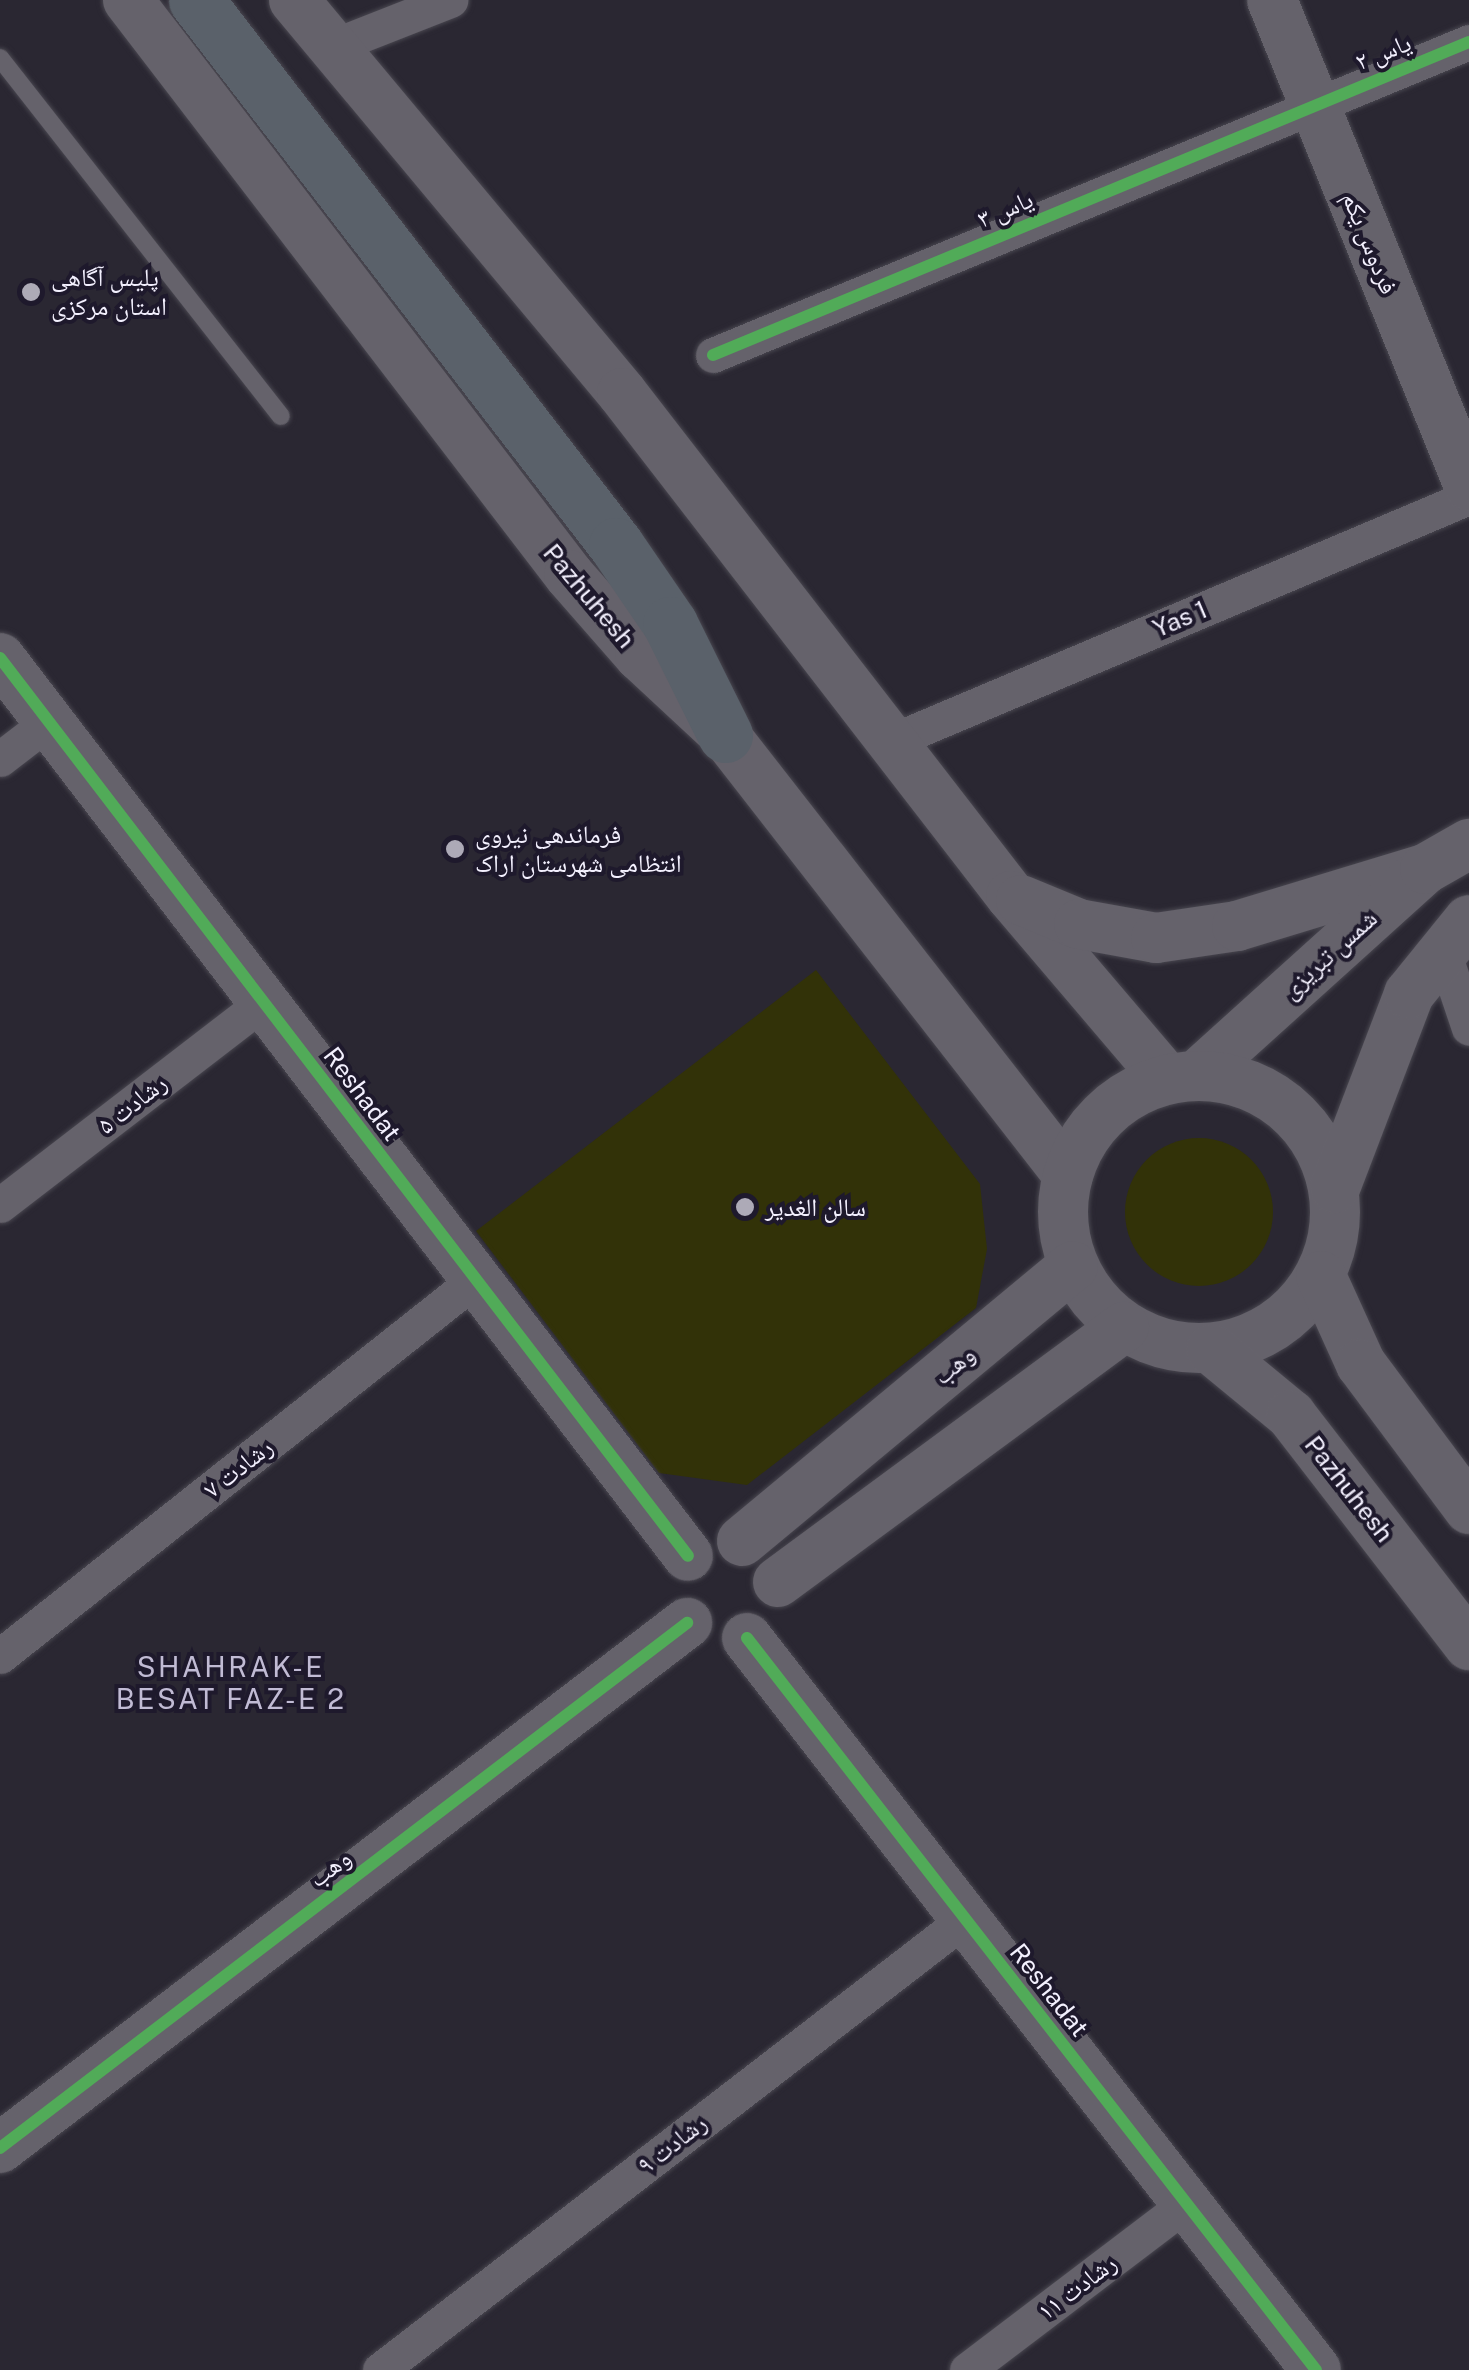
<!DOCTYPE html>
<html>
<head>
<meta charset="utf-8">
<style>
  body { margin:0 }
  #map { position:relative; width:1469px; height:2370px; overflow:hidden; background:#2a2732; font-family:"Public Sans","Noto Naskh Arabic",sans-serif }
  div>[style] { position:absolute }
  .green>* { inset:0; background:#323208 }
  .round { border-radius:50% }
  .roads { filter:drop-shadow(0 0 2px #48464f) drop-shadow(0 0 2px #48464f) }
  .lane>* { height:18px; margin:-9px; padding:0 9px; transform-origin:9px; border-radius:9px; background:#65626b }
  .street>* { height:35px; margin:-17.5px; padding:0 17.5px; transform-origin:17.5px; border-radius:17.5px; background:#65626b }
  .secondary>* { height:50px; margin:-25px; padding:0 25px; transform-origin:25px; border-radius:25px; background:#65626b }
  .secondary>.ring { margin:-25px; padding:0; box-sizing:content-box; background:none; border:50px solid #65626b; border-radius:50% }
  .primary>* { height:55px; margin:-27.5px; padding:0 27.5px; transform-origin:27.5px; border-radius:27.5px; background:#5a616a }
  .cycleway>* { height:12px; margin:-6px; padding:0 6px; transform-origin:6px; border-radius:6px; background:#51ab58 }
  .dots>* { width:28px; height:28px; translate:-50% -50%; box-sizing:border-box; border:5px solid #1e192c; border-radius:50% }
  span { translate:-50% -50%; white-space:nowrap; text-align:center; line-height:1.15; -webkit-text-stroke:8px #1e192c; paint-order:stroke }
  .street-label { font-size:25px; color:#f3f0fe }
  .poi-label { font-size:25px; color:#f3f0fe }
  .left { translate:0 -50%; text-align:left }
  .neighbourhood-label { font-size:28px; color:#c1bbd4; letter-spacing:2.5px }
</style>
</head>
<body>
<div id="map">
  <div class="green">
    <div style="clip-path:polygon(816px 970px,980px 1184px,987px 1249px,976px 1308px,747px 1485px,659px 1473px,476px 1231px)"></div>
    <div class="round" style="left:1125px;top:1138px;width:148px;height:148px"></div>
  </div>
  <div class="roads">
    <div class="lane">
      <div style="left:0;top:58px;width:455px;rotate:51.9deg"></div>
    </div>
    <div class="street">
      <div style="left:336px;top:45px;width:123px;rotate:-21.5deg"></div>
      <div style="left:713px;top:355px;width:818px;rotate:-22.49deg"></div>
      <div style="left:892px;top:741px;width:626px;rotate:-22.92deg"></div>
      <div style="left:0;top:759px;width:61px;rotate:-37.6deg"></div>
      <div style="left:1442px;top:948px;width:84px;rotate:71.4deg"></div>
      <div style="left:0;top:1205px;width:333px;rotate:-37.6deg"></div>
      <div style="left:0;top:1656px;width:607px;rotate:-38.38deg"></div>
      <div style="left:380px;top:2370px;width:739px;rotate:-37.63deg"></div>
      <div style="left:967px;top:2370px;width:276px;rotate:-37.2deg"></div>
    </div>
    <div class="secondary">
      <div style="left:128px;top:0;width:725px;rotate:52.51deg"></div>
      <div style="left:569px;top:575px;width:108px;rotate:48.8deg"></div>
      <div style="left:640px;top:656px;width:116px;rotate:42.9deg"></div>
      <div style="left:725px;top:735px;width:558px;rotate:52.06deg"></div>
      <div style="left:294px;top:0;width:512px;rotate:50.15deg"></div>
      <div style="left:622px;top:393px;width:636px;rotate:52.28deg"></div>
      <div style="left:1011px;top:896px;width:240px;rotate:49.6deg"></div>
      <div style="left:1272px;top:0;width:524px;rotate:67.93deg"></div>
      <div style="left:0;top:658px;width:1131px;rotate:52.54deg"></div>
      <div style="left:1021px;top:900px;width:63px;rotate:22.5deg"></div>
      <div style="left:1079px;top:924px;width:78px;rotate:10.3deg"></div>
      <div style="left:1156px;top:938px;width:82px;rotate:-8.4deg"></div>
      <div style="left:1237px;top:926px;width:196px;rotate:-16.9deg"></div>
      <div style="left:1197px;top:1075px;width:307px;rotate:-42.1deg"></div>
      <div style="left:1425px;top:869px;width:51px;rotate:-29.6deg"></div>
      <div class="ring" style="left:1063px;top:1076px;width:222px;height:222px"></div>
      <div style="left:1335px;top:1188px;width:208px;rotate:-69.1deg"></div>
      <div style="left:1409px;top:994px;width:95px;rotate:-51deg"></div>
      <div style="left:1321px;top:1276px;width:97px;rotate:65.6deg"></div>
      <div style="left:1361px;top:1364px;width:181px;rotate:53.3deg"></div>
      <div style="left:1211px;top:1349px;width:104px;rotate:39.5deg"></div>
      <div style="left:1291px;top:1415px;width:291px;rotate:52.3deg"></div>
      <div style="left:742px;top:1541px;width:430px;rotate:-39.7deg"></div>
      <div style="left:778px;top:1582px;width:430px;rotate:-36.4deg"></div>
      <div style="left:747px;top:1638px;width:927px;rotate:52.14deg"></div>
      <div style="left:0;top:2148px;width:865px;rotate:-37.39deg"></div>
    </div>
    <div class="primary">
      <div style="left:196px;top:0;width:688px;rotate:52.38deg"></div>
      <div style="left:616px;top:545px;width:96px;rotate:55.6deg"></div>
      <div style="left:670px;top:624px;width:124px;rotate:63.6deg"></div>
    </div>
  </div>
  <div class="cycleway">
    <div style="left:713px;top:355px;width:818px;rotate:-22.49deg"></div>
    <div style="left:0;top:658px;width:1131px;rotate:52.54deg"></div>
    <div style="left:747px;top:1638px;width:927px;rotate:52.14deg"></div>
    <div style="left:0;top:2148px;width:865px;rotate:-37.39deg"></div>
  </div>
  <div class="dots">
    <div style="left:31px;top:292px;background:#adaab7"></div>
    <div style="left:455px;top:849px;background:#adaab7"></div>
    <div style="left:745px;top:1207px;background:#adaab7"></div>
  </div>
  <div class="street-label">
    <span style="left:1383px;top:52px;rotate:-22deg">یاس ۲</span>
    <span style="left:1005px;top:209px;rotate:-23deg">یاس ۳</span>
    <span style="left:1370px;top:243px;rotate:68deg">فردوس یکم</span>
    <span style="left:589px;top:596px;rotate:50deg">Pazhuhesh</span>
    <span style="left:1180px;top:619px;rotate:-23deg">Yas 1</span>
    <span style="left:1329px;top:954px;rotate:-42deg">شمس تبریزی</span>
    <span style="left:362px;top:1094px;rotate:53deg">Reshadat</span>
    <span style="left:132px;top:1104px;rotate:-38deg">رشادت ۵</span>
    <span style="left:954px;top:1365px;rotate:-40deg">وهب</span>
    <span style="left:238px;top:1468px;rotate:-38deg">رشادت ۷</span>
    <span style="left:1349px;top:1489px;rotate:52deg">Pazhuhesh</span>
    <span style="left:330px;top:1868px;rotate:-37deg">وهب</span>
    <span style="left:1049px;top:1990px;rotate:52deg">Reshadat</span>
    <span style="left:672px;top:2144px;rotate:-38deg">رشادت ۹</span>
    <span style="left:1077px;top:2287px;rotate:-37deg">رشادت ۱۱</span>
  </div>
  <div class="poi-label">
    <span class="left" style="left:51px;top:292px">پلیس آگاهی<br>استان مرکزی</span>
    <span class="left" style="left:475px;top:849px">فرماندهی نیروی<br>انتظامی شهرستان اراک</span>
    <span class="left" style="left:765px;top:1207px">سالن الغدیر</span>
  </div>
  <div class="neighbourhood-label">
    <span style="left:231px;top:1683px">SHAHRAK-E<br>BESAT FAZ-E 2</span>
  </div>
</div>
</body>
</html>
